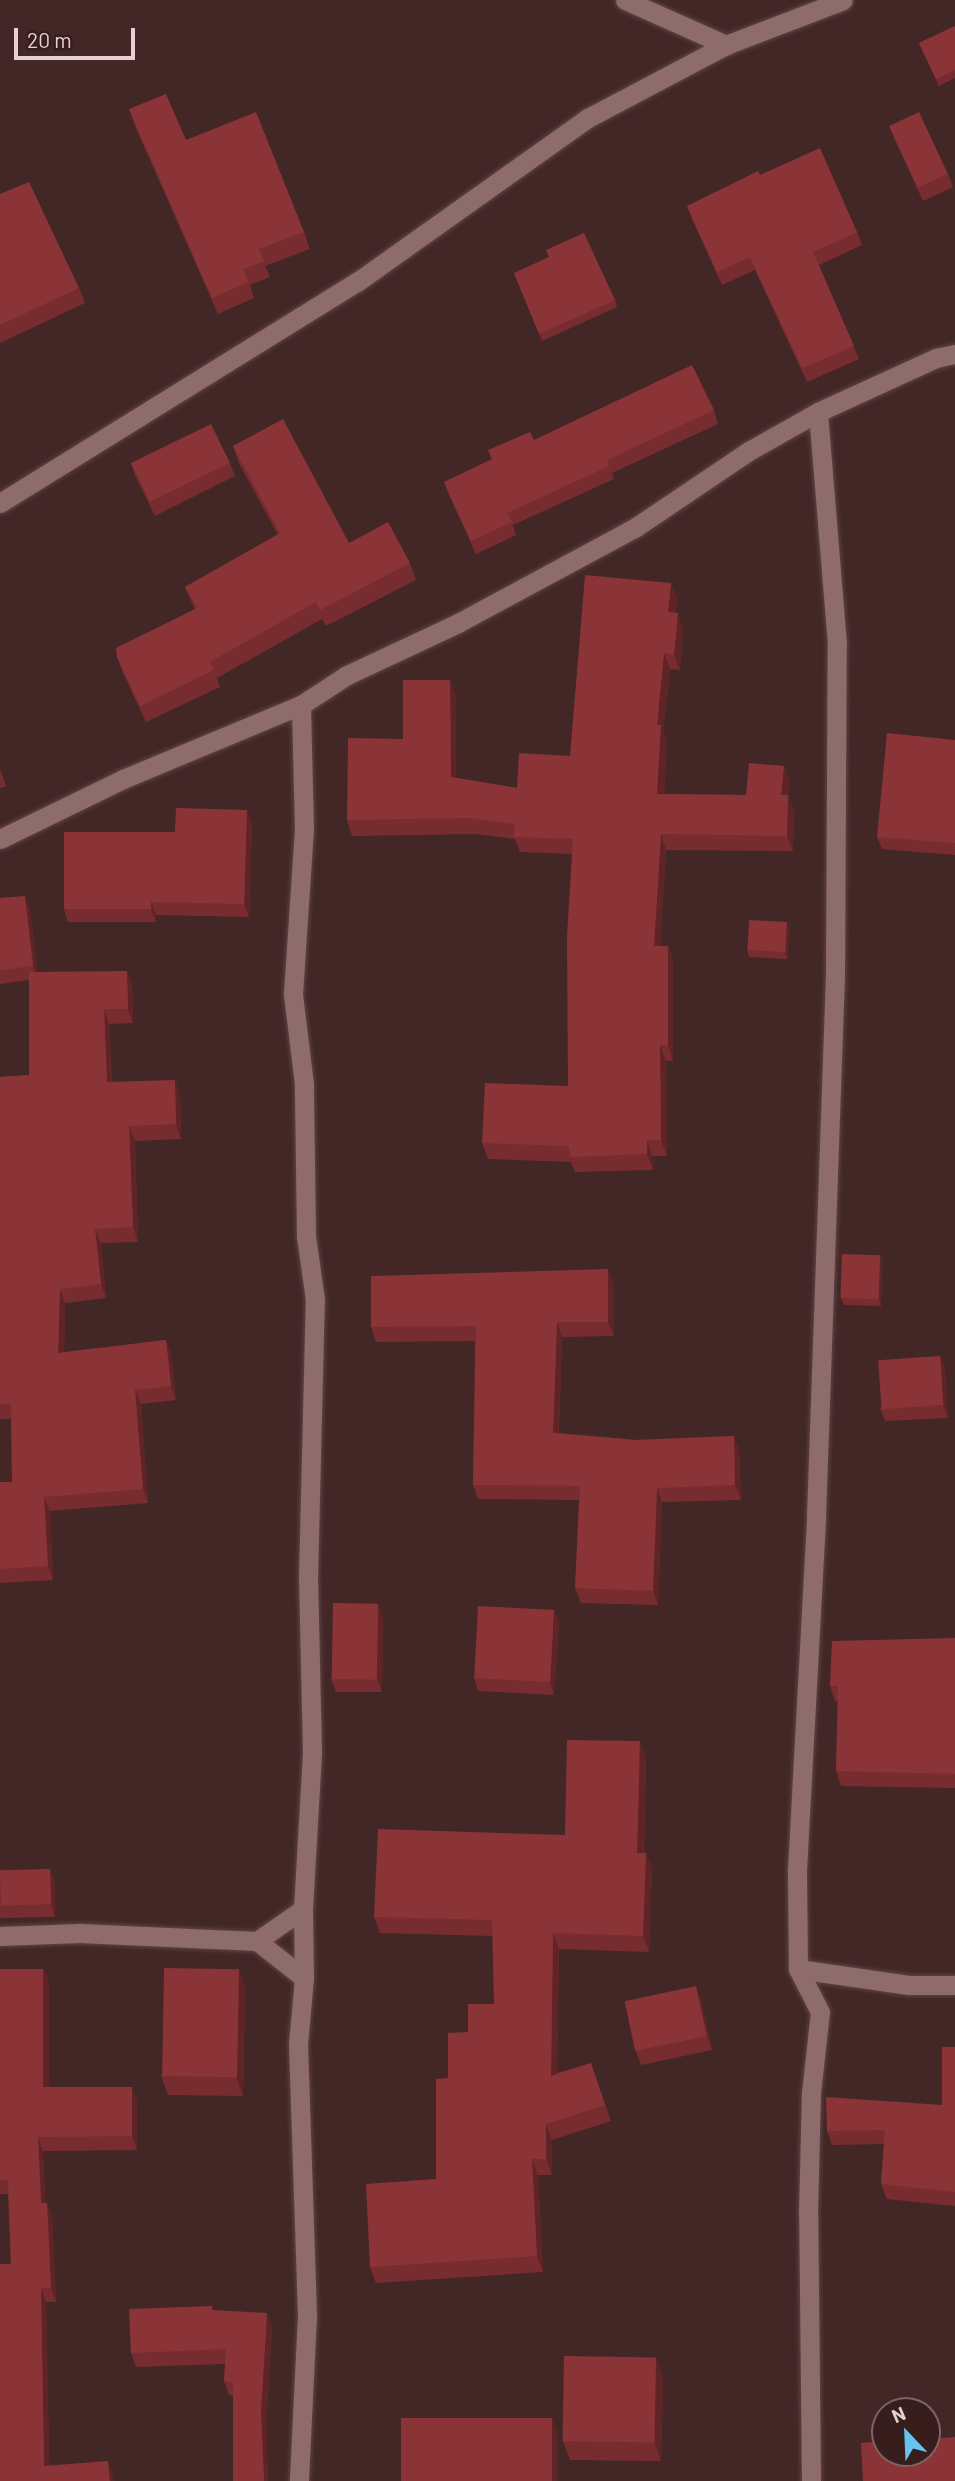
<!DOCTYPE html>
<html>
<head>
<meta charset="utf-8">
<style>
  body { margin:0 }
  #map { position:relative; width:955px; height:2481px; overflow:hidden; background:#432726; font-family:Barlow,sans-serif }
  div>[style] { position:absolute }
  .roads { filter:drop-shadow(0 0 2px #5d4545) drop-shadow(0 0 2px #5d4545) }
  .minor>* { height:19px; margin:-9.5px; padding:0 9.5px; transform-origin:9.5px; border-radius:9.5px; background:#8e6c6b }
  .tertiary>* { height:19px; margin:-9.5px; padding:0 9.5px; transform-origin:9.5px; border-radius:9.5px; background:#8e6c6b }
  .wall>* { inset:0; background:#772d2f }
  .shaded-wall>* { inset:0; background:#612426 }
  .building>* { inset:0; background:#8a3437; transform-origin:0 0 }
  span { translate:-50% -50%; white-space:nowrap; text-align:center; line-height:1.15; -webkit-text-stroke:5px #381d1d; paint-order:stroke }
  .north { position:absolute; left:871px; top:2397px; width:70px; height:70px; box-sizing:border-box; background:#381d1d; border:2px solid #7d6565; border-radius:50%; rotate:337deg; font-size:19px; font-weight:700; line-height:28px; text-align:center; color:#e5d1d0 }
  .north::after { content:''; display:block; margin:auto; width:24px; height:32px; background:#65c5ef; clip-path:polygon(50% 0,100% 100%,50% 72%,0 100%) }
  .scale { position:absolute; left:14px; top:28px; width:121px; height:32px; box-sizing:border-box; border:4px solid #e5d1d0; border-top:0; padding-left:9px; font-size:21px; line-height:24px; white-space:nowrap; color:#e5d1d0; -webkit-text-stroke:5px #381d1d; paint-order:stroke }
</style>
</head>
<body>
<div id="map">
  <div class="roads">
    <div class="minor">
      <div style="left:625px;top:0;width:111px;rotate:24deg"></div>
      <div style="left:0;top:839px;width:137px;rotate:-26deg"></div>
      <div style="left:123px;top:779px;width:193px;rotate:-22.6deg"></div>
      <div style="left:301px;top:705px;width:55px;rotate:-33.1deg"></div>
      <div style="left:347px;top:675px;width:123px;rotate:-25.1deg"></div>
      <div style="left:458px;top:623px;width:202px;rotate:-28.3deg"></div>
      <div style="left:636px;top:527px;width:134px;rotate:-34deg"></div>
      <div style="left:747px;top:452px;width:81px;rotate:-29.4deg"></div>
      <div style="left:818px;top:412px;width:130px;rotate:-24.6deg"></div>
      <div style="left:936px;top:358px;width:19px;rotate:-12deg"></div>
      <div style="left:303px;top:1909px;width:69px;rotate:89.2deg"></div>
      <div style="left:0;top:1936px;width:79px;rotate:-2.2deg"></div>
      <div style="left:79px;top:1933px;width:178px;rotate:2.6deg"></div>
      <div style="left:257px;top:1941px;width:56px;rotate:-34.8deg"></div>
      <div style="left:303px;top:1909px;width:157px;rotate:-86.7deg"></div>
      <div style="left:312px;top:1752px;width:173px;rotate:-91.3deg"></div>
      <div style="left:308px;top:1579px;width:279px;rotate:-88.6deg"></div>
      <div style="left:315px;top:1300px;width:65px;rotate:-98deg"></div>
      <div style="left:306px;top:1236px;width:152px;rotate:-90.8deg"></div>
      <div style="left:304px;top:1084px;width:91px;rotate:-97deg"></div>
      <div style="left:293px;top:994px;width:164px;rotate:-86.2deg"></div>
      <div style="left:304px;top:830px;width:125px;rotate:-91.4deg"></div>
      <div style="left:257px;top:1941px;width:60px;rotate:38.2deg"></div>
      <div style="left:304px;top:1978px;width:66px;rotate:95.2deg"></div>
      <div style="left:298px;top:2044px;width:271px;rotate:88.1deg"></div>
      <div style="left:307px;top:2315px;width:166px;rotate:92.8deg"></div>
      <div style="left:798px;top:1969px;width:99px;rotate:-90.6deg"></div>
      <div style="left:797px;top:1870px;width:355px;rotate:-86.9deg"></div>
      <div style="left:816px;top:1516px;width:542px;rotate:-87.99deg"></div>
      <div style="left:835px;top:974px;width:330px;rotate:-89.7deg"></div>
      <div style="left:837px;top:644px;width:233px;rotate:-94.7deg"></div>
      <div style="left:811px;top:2481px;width:267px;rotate:-90.6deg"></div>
      <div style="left:808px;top:2214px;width:121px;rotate:-88.6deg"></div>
      <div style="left:811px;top:2093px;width:81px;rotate:-83.7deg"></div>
      <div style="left:820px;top:2012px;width:48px;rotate:-117.1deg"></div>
      <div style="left:798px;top:1969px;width:112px;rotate:8.2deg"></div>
      <div style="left:909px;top:1985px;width:46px"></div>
    </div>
    <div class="tertiary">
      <div style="left:0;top:503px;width:420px;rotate:-31.8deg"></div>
      <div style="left:357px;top:282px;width:283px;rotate:-35.4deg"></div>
      <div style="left:588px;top:118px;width:156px;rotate:-27.9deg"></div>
      <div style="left:726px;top:45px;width:125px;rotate:-21deg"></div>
    </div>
  </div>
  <div class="wall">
    <div style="clip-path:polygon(955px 26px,955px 78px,939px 86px,919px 43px)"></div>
    <div style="clip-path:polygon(129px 109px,186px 140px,304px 232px,310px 249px,265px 266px,270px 277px,250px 285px,254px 298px,218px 314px,135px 126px)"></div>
    <div style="clip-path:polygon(889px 125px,948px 174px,953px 187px,923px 201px,894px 138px)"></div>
    <div style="clip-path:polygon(760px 175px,857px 232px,862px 245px,819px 265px,859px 359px,807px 382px,755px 270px,722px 285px,692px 219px,687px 206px)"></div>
    <div style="clip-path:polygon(0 194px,79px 288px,85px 303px,0 343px)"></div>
    <div style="clip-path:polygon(514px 273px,615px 300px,617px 307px,542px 341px)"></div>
    <div style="clip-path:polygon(714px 410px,718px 424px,612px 473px,614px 479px,513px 525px,516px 535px,476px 554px,449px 495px,444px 482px,492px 460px,488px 450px,534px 440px)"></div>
    <div style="clip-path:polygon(233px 446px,349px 543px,410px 563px,416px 580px,326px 626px,322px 619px,217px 678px,220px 687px,146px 722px,123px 673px,117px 657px,195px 610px,185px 587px,278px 535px,239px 463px)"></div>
    <div style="clip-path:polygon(230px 463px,235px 476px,155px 516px,136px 477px,131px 464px)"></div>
    <div style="clip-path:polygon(671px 583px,677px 599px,675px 613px,683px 629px,680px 670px,670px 669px,663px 731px,667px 741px,664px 794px,746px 795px,784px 766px,789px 781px,788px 795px,794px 811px,793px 851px,666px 850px,660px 946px,668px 946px,673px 961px,673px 1061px,666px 1061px,667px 1156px,652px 1156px,653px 1170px,575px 1172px,571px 1162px,488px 1159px,482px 1143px,568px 1086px,572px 854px,520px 852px,515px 839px,476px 834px,352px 836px,347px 820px,403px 739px,456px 696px,456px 778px,517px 788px,570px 756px)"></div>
    <div style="clip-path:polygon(955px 740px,955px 855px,882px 849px,877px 837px)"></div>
    <div style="clip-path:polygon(0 769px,6px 786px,0 788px)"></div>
    <div style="clip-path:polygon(252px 823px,249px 917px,156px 915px,156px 922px,68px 922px,64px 909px,175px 832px)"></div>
    <div style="clip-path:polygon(0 898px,30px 909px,37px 972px,132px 985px,133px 1023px,109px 1024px,112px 1082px,180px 1094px,181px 1139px,135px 1141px,138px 1242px,101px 1243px,106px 1298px,65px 1303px,64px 1352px,166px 1340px,171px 1354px,176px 1400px,141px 1404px,148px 1503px,50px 1511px,53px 1580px,0 1583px,0 1482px,12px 1482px,11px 1419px,0 1419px,0 1077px,29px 1075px,29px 980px,0 984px)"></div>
    <div style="clip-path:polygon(790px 929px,787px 959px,749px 957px,747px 950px)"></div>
    <div style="clip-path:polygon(880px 1255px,882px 1262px,881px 1306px,844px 1305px,841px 1298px)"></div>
    <div style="clip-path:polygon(614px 1283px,614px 1336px,562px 1337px,559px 1433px,636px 1440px,734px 1436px,739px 1451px,741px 1500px,662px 1502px,658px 1605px,581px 1603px,575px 1588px,579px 1500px,478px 1499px,473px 1485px,475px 1341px,376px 1342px,371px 1327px)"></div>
    <div style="clip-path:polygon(940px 1356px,945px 1369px,948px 1418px,885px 1421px,880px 1408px)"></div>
    <div style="clip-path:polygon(378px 1604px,383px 1617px,382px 1692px,336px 1692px,331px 1679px)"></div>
    <div style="clip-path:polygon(554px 1610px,559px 1623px,554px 1695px,478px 1691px,474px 1678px)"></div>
    <div style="clip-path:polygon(955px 1638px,955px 1788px,841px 1786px,836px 1771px,838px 1701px,835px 1701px,830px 1686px)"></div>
    <div style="clip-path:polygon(646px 1757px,644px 1853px,646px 1853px,652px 1869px,649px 1952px,559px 1949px,557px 2073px,591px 2063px,611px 2121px,552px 2140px,552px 2175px,538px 2175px,543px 2272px,376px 2283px,370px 2267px,436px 2179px,448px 2078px,468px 2032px,494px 2004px,493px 1936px,380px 1933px,374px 1917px,565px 1835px)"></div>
    <div style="clip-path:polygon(50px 1869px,55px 1883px,55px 1917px,0 1918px,0 1870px)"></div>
    <div style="clip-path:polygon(0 1969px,43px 1969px,49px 1983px,49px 2087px,137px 2101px,137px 2150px,43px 2151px,45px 2203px,52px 2217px,56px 2302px,46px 2302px,49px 2465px,113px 2475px,0 2481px,11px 2264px,8px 2194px,0 2194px)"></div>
    <div style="clip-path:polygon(245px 1988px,243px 2096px,168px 2095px,161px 2076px)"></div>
    <div style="clip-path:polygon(701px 1999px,712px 2050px,641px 2065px,636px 2051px)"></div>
    <div style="clip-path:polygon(955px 2047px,955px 2206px,887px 2199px,881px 2184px,884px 2144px,832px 2145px,827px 2131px,942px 2105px)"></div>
    <div style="clip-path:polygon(212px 2306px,213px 2310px,272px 2327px,266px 2425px,268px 2481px,233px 2481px,233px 2396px,229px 2395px,224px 2381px,225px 2364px,136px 2367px,131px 2353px)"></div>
    <div style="clip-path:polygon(656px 2358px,663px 2377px,661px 2461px,570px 2460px,563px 2441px)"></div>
  </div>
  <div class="shaded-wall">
    <div style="clip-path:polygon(671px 583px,677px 599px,674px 628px,668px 612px)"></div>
    <div style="clip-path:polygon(678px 613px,683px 629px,680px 670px,674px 655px)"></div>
    <div style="clip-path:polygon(664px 653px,670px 669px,663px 731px,667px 741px,663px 810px,657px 794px,657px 725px)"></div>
    <div style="clip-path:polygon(450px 680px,456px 696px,456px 793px,451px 777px)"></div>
    <div style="clip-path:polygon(784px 766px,789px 781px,786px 811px,781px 795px)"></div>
    <div style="clip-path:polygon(788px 795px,794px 811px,793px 851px,787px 836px)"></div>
    <div style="clip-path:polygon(247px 810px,252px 823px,249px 917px,244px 904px)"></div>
    <div style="clip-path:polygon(661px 834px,666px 850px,659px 961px,654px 946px)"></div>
    <div style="clip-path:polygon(25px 896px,30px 909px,38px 979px,33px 966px)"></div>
    <div style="clip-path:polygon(151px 902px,156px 915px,156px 922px,151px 909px)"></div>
    <div style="clip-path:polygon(787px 922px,790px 929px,787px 959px,785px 953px)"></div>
    <div style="clip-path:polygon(668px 946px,673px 961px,673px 1061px,668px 1045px)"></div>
    <div style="clip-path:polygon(127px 971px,132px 985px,133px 1023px,128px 1009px)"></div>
    <div style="clip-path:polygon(104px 1009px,109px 1024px,112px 1097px,107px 1082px)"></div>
    <div style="clip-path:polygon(660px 1045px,666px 1061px,667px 1156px,661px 1140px)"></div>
    <div style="clip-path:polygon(175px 1080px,180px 1094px,181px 1139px,176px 1124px)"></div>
    <div style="clip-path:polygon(129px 1126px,135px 1141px,138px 1242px,133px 1227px)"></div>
    <div style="clip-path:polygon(647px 1140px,652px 1156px,653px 1170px,647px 1154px)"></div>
    <div style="clip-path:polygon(95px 1229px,101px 1243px,106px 1298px,101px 1284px)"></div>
    <div style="clip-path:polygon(880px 1255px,882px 1262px,881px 1306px,879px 1299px)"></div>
    <div style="clip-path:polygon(608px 1269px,614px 1283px,614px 1336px,608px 1322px)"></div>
    <div style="clip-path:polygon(60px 1289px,65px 1303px,64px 1367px,58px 1353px)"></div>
    <div style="clip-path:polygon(557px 1322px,562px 1337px,558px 1447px,553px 1433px)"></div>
    <div style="clip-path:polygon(166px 1340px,171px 1354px,176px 1400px,171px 1386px)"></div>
    <div style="clip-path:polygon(940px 1356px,945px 1369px,948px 1418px,943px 1405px)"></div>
    <div style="clip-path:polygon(135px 1390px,141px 1404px,148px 1503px,143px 1489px)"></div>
    <div style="clip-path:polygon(734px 1436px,739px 1451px,741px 1500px,735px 1485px)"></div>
    <div style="clip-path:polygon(657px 1488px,662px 1502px,658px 1605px,653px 1591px)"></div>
    <div style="clip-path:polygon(44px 1497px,50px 1511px,53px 1580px,48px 1566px)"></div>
    <div style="clip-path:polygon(378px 1604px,383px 1617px,382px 1692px,377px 1679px)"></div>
    <div style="clip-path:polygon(554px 1610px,559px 1623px,554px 1695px,550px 1682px)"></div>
    <div style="clip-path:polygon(640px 1741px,646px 1757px,643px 1869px,637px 1853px)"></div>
    <div style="clip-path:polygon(646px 1853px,652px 1869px,649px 1952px,643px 1936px)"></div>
    <div style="clip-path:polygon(50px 1869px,55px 1883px,55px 1917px,51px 1904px)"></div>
    <div style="clip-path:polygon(553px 1933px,559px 1949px,557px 2092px,551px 2076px)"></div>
    <div style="clip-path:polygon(43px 1969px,49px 1983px,49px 2101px,43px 2087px)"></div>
    <div style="clip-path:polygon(239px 1969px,245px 1988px,243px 2096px,236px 2077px)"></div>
    <div style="clip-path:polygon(696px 1986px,701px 1999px,712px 2050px,707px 2036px)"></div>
    <div style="clip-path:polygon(132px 2087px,137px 2101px,137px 2150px,132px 2136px)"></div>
    <div style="clip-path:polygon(546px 2124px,552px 2140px,552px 2175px,546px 2159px)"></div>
    <div style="clip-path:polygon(38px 2137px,43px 2151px,46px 2217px,41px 2203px)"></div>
    <div style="clip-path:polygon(532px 2159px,538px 2175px,543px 2272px,537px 2256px)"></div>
    <div style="clip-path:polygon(47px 2203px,52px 2217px,56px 2302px,51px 2288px)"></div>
    <div style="clip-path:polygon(41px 2288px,46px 2302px,50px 2480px,44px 2466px)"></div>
    <div style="clip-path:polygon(267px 2313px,272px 2327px,266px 2425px,268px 2481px,264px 2481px,261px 2411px)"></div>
    <div style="clip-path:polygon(656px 2358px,663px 2377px,661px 2461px,654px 2442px)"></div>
    <div style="clip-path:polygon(552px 2418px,558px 2435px,558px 2481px,552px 2481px)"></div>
    <div style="clip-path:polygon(108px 2461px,113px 2475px,114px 2481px,110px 2481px)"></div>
  </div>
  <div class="building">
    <div style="clip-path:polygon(955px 26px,955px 70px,936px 79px,919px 43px)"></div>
    <div style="clip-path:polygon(166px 94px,186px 140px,256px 112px,304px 232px,259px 249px,264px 261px,243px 269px,248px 282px,212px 298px,129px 109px)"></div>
    <div style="left:919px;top:112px;width:68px;height:33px;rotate:65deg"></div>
    <div style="clip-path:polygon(820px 148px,857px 232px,813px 252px,854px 346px,802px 368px,750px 257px,717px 272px,687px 206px,758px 171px,760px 175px)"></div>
    <div style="clip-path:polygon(29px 182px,79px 288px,0 325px,0 194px)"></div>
    <div style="clip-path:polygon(584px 233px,615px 300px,539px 334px,514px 273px,549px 257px,546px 250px)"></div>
    <div style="clip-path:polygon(692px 365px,714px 410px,607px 460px,609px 466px,507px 513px,512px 522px,471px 541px,444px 482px,492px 459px,488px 450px,530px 432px,534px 440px)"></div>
    <div style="clip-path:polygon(283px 419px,349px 543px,388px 522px,410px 563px,320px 610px,316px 602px,210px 662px,214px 670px,140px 706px,117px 657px,116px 648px,197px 608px,185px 587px,280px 533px,233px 446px)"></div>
    <div style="left:211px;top:424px;width:43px;height:89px;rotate:64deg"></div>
    <div style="clip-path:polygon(585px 575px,671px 583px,668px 612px,678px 613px,674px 655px,664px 653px,657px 725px,661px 725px,657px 794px,746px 795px,749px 763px,784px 766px,781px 795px,788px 795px,787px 836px,661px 834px,654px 946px,668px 946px,668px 1045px,660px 1045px,661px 1140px,647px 1140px,647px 1154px,570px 1157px,569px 1146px,482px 1143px,485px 1083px,568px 1086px,567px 936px,573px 839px,514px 837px,515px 824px,470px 818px,347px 820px,348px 738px,403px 739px,403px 680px,450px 680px,451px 777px,517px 788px,519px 753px,570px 756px)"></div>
    <div style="clip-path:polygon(887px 733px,955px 740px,955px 843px,877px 837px)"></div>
    <div style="clip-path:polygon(176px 808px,247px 810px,244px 904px,151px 902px,151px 909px,64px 909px,64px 832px,175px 832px)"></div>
    <div style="clip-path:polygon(25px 896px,33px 966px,0 970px,0 898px)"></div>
    <div style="left:749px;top:920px;width:38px;height:30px;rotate:3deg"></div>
    <div style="clip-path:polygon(127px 971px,128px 1009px,104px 1009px,107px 1082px,175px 1080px,176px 1124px,129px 1126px,133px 1227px,95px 1229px,101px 1284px,60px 1289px,58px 1353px,166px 1340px,171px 1386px,135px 1390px,143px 1489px,44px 1497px,48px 1566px,0 1569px,0 1482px,12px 1482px,11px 1404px,0 1404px,0 1077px,29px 1075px,29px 972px)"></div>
    <div style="left:842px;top:1254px;width:38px;height:44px;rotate:2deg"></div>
    <div style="clip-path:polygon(608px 1269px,608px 1322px,557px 1322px,553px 1433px,636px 1440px,734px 1436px,735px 1485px,657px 1488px,653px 1591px,575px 1588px,580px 1486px,473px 1485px,476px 1326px,371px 1327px,371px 1276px)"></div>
    <div style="left:940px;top:1356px;width:49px;height:62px;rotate:86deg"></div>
    <div style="left:333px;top:1603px;width:45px;height:76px;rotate:1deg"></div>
    <div style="left:478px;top:1606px;width:76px;height:72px;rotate:3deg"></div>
    <div style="clip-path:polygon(955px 1638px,955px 1774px,836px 1771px,838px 1686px,830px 1686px,832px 1641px)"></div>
    <div style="clip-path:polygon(567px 1740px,640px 1741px,637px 1853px,646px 1853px,643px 1936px,553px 1933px,551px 2076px,591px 2063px,605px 2105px,546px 2124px,546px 2159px,532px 2159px,537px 2256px,370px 2267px,366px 2184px,436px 2179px,436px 2079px,448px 2078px,448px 2033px,468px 2032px,468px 2004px,494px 2004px,492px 1920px,374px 1917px,378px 1829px,565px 1835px)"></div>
    <div style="left:50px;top:1869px;width:35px;height:50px;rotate:88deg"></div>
    <div style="left:164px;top:1968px;width:75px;height:108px;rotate:1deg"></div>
    <div style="clip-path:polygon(0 1969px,43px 1969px,43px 2087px,132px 2087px,132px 2136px,38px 2137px,41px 2203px,47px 2203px,51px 2288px,41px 2288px,44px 2466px,108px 2461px,110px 2481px,0 2481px,0 2264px,11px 2264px,8px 2180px,0 2180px)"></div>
    <div style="left:696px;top:1986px;width:51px;height:73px;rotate:78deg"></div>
    <div style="clip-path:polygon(942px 2047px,955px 2047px,955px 2192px,881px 2184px,885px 2130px,827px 2131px,826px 2097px,942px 2105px)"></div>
    <div style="clip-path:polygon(212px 2306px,212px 2310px,267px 2313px,261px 2411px,264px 2481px,233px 2481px,233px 2382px,224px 2381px,226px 2349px,131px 2353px,129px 2309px)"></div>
    <div style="left:564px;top:2356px;width:92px;height:85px;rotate:1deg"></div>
    <div style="left:552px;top:2418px;width:63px;height:151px;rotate:90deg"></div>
    <div style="clip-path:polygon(955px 2437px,955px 2481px,863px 2481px,861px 2443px,885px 2441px,885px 2453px,927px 2453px,927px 2439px)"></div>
  </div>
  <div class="north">N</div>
  <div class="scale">20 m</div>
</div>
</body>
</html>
